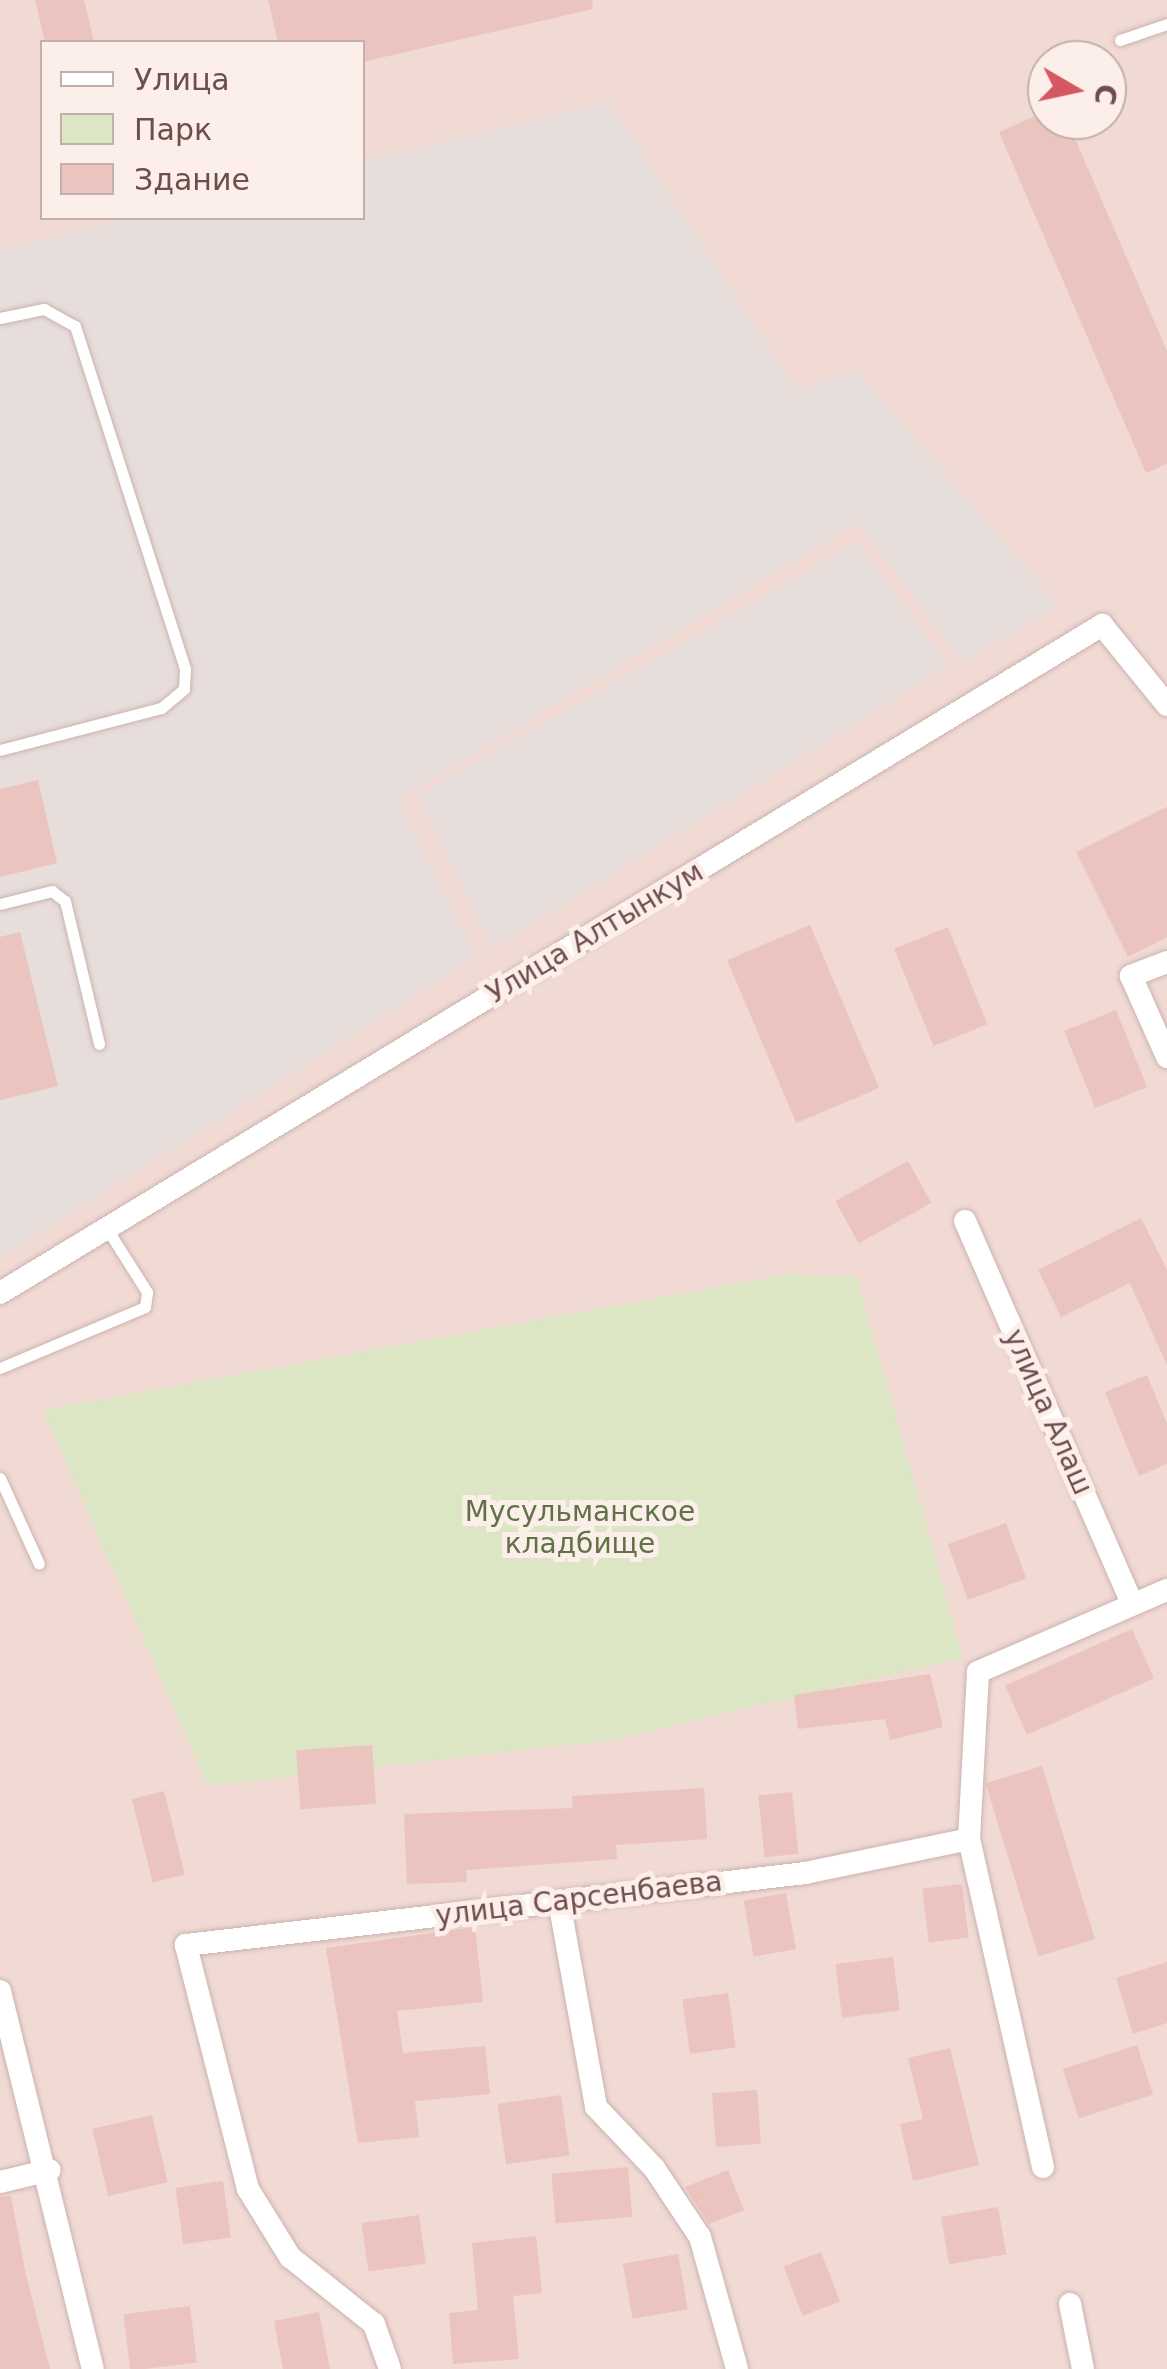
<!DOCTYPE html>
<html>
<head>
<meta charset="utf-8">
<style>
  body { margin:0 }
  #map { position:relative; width:1167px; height:2369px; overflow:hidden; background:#f9eae4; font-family:"DejaVu Sans",sans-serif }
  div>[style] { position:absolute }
  .residential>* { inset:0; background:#f0dad3 }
  .industrial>* { inset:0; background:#e7dddb }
  .green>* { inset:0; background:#dce5c4 }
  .building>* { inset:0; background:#ebc3bf; transform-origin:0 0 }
  .roads { filter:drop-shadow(0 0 2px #cbb2af) drop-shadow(0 0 2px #cbb2af) }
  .service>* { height:11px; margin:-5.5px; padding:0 5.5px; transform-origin:5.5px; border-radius:5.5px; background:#fff }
  .minor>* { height:22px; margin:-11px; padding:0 11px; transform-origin:11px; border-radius:11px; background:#fff }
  span { translate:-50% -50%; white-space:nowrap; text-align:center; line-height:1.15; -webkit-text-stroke:10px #fcefea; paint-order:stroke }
  .street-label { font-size:28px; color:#6e4e4d }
  .park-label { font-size:28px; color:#617247 }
  .legend { position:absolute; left:40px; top:40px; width:325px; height:180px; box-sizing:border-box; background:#fcefea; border:2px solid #c3afab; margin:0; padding:12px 18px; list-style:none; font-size:30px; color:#6e4e4d }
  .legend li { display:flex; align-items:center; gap:20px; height:50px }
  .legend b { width:50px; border:2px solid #c3afab }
  .north { position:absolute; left:1027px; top:40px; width:100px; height:100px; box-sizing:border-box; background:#fcefea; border:2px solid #c3afab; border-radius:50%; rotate:99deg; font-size:28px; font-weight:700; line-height:40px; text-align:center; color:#6e4e4d }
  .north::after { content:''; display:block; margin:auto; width:35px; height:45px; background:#d55763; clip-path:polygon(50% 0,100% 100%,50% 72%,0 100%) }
</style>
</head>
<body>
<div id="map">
  <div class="residential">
    <div style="clip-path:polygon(evenodd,0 0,1167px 0,1167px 2369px,0 2369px,0 0,42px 42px,362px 42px,362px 218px,42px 218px,42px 42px,0 0,1047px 60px,1107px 60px,1107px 120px,1047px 120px,1047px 60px)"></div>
  </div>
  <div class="industrial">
    <div style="clip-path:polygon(608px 101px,797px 390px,855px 369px,1059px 606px,964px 662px,857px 523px,398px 800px,477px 957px,0 1258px,0 250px,133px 218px,362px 218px,363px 161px)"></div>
    <div style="clip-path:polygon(858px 542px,948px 666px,492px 949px,418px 795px)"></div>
  </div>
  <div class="green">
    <div style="clip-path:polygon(789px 1274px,857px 1277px,963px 1658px,611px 1740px,208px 1786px,43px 1410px)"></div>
  </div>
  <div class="building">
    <div style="clip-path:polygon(35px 0,84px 0,94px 42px,45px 42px)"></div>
    <div style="clip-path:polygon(268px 0,592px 0,593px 9px,362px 62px,362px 42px,278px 42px)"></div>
    <div style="clip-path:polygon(1047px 111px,1047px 120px,1067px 120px,1167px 351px,1167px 464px,1146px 473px,999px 132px)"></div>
    <div style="clip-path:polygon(38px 780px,57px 863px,0 877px,0 789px)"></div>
    <div style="clip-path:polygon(1167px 807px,1167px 937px,1128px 957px,1076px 852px)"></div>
    <div style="left:810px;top:925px;width:177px;height:90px;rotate:67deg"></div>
    <div style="left:948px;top:927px;width:105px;height:58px;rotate:68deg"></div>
    <div style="clip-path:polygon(20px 932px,58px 1086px,0 1100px,0 937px)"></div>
    <div style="left:1116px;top:1010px;width:83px;height:56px;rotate:68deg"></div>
    <div style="left:908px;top:1161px;width:48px;height:83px;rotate:61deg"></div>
    <div style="clip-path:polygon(1141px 1218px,1167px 1270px,1167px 1365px,1130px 1283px,1061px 1317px,1038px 1270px)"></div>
    <div style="clip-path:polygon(1147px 1375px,1167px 1424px,1167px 1464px,1139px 1476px,1105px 1392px)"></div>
    <div style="left:1006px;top:1523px;width:59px;height:62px;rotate:70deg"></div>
    <div style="left:1132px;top:1629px;width:54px;height:139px;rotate:66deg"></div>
    <div style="clip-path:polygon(930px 1674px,943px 1727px,890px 1740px,885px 1719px,798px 1729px,794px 1695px)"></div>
    <div style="left:372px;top:1745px;width:59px;height:76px;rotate:86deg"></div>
    <div style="left:1042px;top:1766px;width:181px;height:59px;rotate:73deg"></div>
    <div style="clip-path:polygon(704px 1788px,707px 1839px,616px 1845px,617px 1859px,466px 1870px,467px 1882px,407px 1884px,404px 1814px,573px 1808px,572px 1796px)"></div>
    <div style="left:164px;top:1791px;width:86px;height:33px;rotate:76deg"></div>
    <div style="left:792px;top:1792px;width:62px;height:34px;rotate:84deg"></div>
    <div style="left:962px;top:1884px;width:54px;height:40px;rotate:83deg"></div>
    <div style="left:786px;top:1893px;width:57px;height:43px;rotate:80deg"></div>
    <div style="clip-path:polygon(475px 1927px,483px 2002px,397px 2011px,403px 2053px,485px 2046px,490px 2094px,415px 2101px,419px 2137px,358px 2143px,326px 1948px)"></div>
    <div style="left:893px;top:1957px;width:54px;height:58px;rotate:83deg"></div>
    <div style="clip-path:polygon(1167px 1962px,1167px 2023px,1133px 2034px,1116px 1978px)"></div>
    <div style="left:728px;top:1993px;width:55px;height:46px;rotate:82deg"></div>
    <div style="left:1137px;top:2045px;width:52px;height:78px;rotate:72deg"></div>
    <div style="clip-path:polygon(950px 2048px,979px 2165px,913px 2181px,900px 2124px,923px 2119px,908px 2058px)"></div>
    <div style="left:757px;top:2090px;width:54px;height:45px;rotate:86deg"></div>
    <div style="left:561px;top:2095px;width:61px;height:64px;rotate:82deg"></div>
    <div style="left:152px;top:2115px;width:69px;height:61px;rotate:77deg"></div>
    <div style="left:628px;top:2167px;width:50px;height:77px;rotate:85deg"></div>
    <div style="clip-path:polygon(728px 2170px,744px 2210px,709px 2224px,685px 2187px)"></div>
    <div style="left:223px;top:2181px;width:57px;height:48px;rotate:82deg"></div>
    <div style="clip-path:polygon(11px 2196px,26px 2275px,50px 2369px,0 2369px,0 2197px)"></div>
    <div style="left:998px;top:2207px;width:48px;height:58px;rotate:80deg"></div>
    <div style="left:419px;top:2215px;width:49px;height:58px;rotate:82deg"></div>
    <div style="clip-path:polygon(536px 2236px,542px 2293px,513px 2296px,519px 2359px,453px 2364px,449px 2313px,478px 2310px,472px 2243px)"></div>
    <div style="left:821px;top:2252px;width:53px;height:40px;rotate:69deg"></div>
    <div style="left:678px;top:2254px;width:56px;height:56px;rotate:80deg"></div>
    <div style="left:190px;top:2306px;width:57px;height:67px;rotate:83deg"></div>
    <div style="clip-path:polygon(319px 2312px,330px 2369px,283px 2369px,274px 2321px)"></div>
  </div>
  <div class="roads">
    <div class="service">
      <div style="left:1120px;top:40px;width:50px;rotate:-18.8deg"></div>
      <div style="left:0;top:318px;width:45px;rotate:-11.6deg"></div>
      <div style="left:44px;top:309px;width:35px;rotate:29deg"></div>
      <div style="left:75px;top:326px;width:360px;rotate:72.2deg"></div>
      <div style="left:185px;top:669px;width:20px;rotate:93deg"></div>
      <div style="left:184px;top:689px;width:30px;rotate:140deg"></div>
      <div style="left:161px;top:708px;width:166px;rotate:165.4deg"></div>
      <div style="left:0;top:904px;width:54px;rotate:-14deg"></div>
      <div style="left:52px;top:891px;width:16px;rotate:38deg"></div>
      <div style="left:65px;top:901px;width:147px;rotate:76.6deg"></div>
      <div style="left:0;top:1368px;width:157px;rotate:-22.8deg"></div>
      <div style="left:145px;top:1307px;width:15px;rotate:-82deg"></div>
      <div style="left:147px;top:1292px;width:75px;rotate:-122.4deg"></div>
      <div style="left:0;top:1478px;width:94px;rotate:65.6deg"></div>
    </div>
    <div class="minor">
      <div style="left:1167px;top:962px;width:39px;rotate:159deg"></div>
      <div style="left:1131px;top:976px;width:89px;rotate:66deg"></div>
      <div style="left:965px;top:1221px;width:418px;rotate:66.4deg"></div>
      <div style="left:0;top:1293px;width:1289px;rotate:-31.22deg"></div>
      <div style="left:1102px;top:625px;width:103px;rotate:50.9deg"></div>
      <div style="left:559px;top:1901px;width:209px;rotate:79.8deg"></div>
      <div style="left:596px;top:2107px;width:84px;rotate:46.4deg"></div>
      <div style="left:654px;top:2168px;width:83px;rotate:56.3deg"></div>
      <div style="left:700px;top:2237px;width:137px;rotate:74.3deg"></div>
      <div style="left:0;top:1991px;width:389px;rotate:76.2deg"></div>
      <div style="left:1043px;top:2167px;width:336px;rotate:-102.7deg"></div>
      <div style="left:969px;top:1839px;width:167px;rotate:-86.9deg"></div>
      <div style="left:978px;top:1672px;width:206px;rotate:-23.5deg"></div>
      <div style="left:0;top:2182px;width:51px;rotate:-13.5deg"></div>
      <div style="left:1070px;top:2304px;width:66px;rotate:78.7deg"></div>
      <div style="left:390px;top:2369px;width:48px;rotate:-109.6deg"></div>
      <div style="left:374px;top:2324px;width:107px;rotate:-141.4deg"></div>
      <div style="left:290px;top:2257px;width:80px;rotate:-121.7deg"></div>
      <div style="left:248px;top:2189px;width:252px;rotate:-104.3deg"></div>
      <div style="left:186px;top:1945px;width:623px;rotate:-6.63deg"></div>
      <div style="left:805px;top:1873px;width:167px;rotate:-11.7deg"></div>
    </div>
  </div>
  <div class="street-label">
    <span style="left:595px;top:933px;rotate:-31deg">Улица Алтынкум</span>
    <span style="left:1048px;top:1412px;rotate:66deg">улица Алаш</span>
    <span style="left:579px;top:1899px;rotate:-7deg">улица Сарсенбаева</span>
  </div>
  <div class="park-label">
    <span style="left:580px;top:1528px">Мусульманское<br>кладбище</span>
  </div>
  <ul class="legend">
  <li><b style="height:12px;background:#fff"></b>Улица</li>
  <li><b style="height:28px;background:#dce5c4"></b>Парк</li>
  <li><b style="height:28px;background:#ebc3bf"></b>Здание</li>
  </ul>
  <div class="north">С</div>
</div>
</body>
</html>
